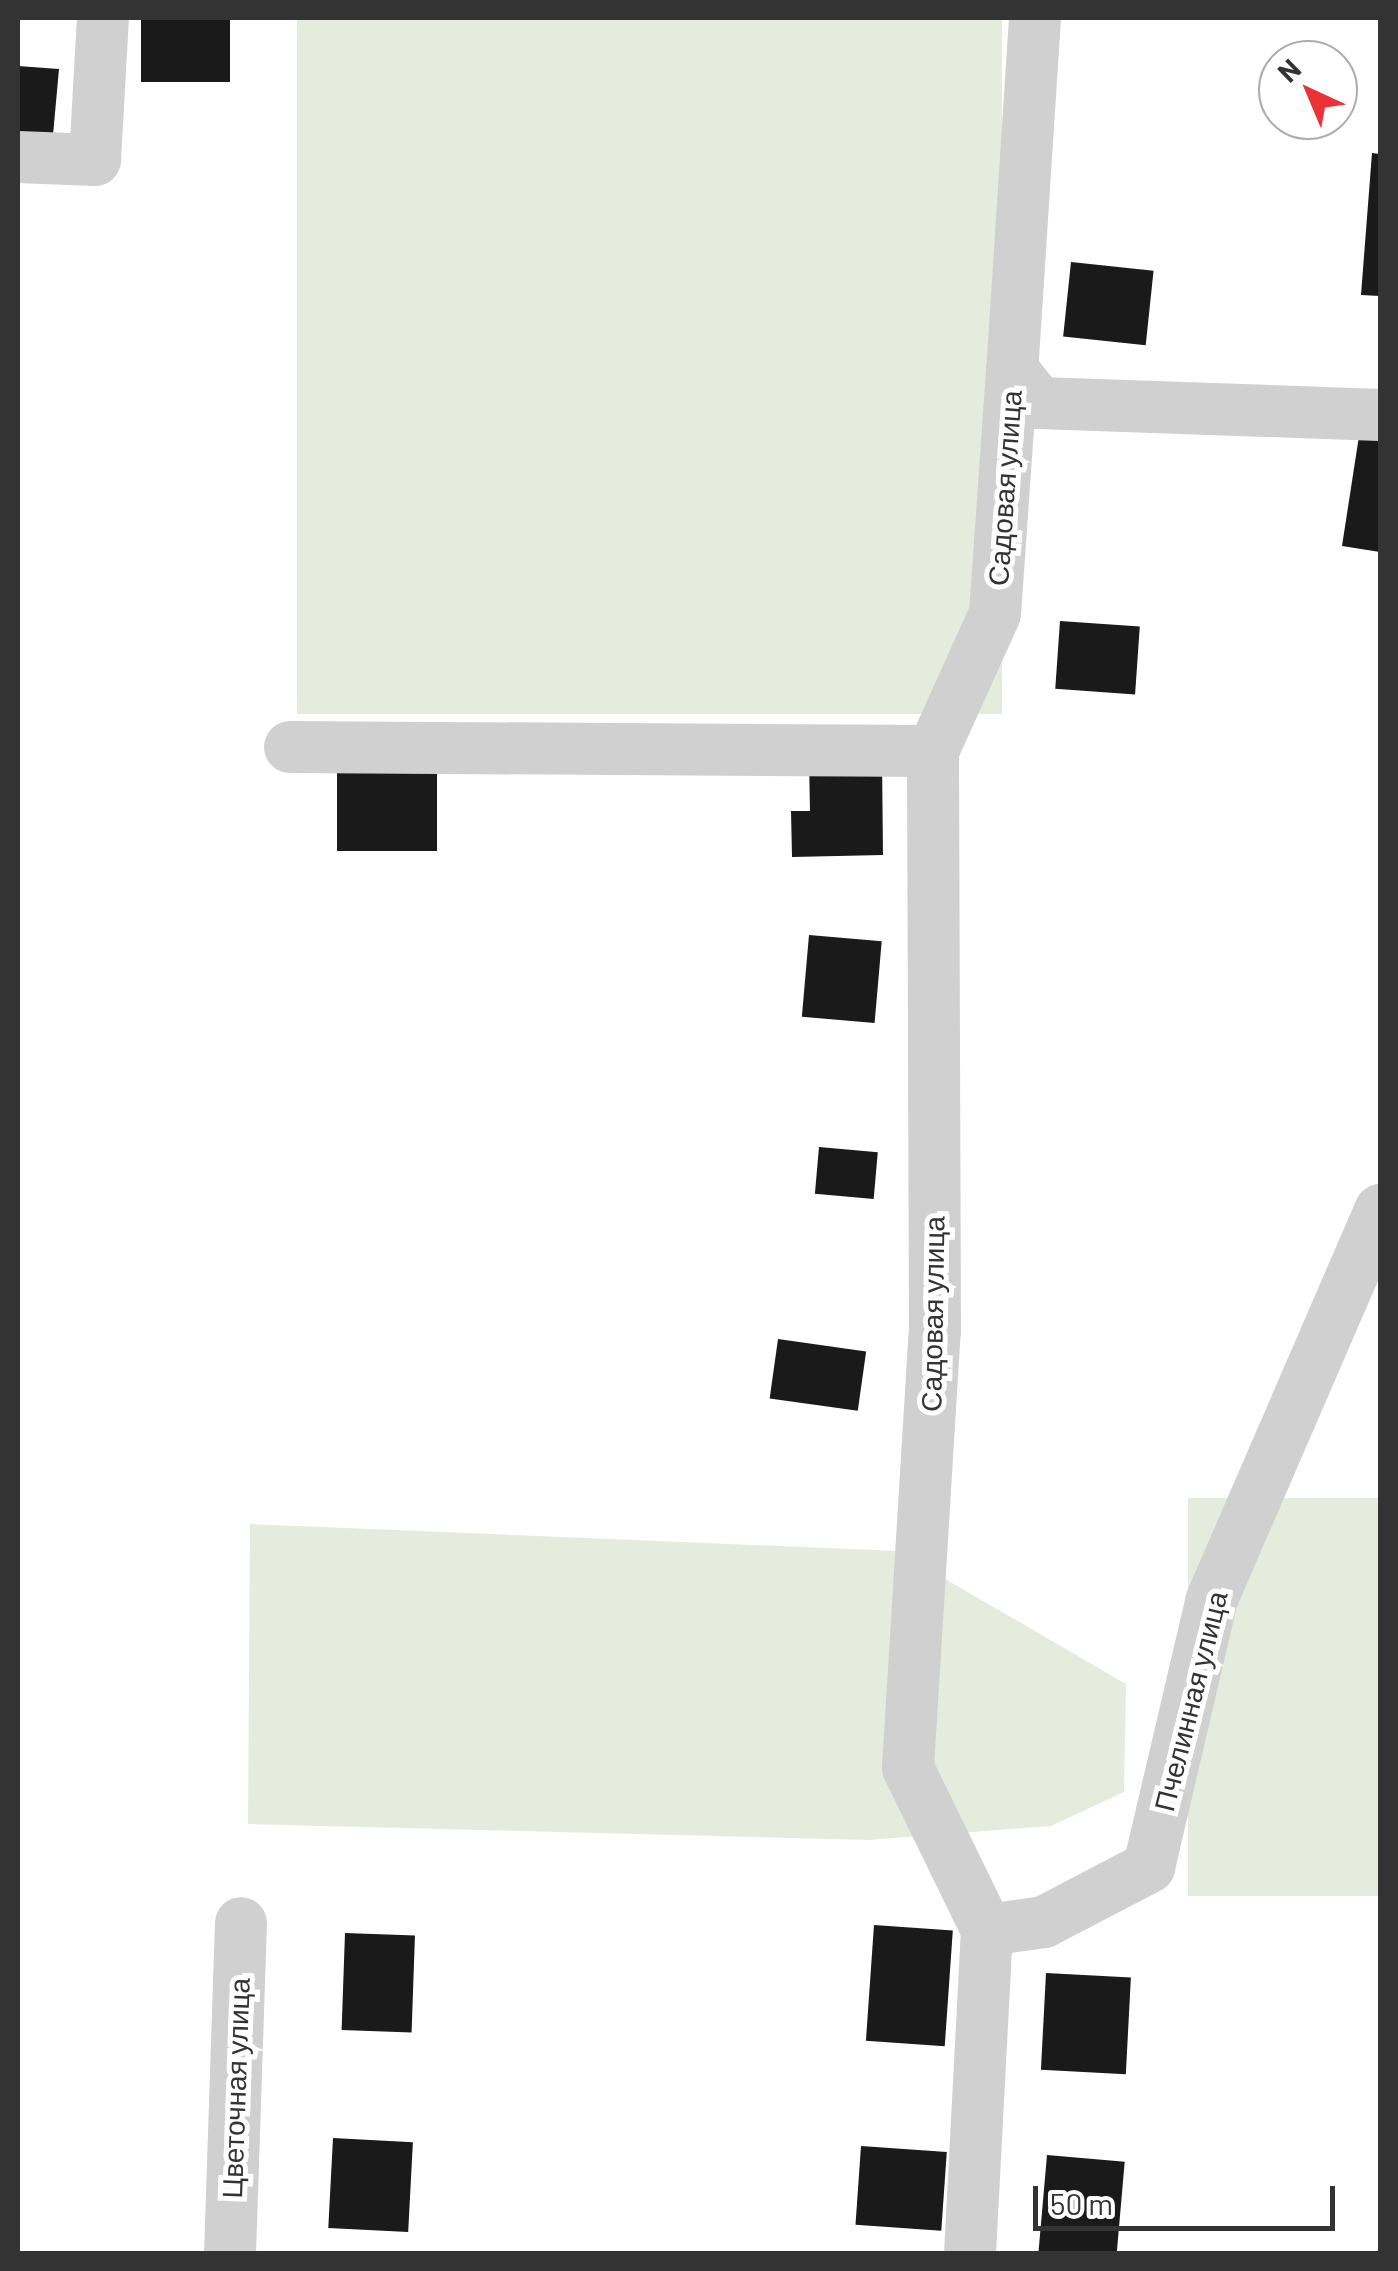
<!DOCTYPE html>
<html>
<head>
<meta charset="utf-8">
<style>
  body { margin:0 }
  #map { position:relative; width:1398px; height:2271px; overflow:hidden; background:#fff; font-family:Barlow,sans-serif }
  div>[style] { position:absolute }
  .green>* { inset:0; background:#e5ecde; transform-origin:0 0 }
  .building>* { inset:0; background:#1a1a1a; transform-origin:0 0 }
  .minor>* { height:52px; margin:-26px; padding:0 26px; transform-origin:26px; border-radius:26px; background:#d0d0d0 }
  span { translate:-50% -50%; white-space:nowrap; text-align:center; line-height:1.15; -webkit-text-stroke:10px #fff; paint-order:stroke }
  .street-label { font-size:28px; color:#333 }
  .frame { position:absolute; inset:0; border:20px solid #333; pointer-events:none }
  .north { position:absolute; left:1258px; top:40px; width:100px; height:100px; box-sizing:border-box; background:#fff; border:2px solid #adadad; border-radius:50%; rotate:316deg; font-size:28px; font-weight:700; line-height:40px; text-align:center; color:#333 }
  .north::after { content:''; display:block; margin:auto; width:35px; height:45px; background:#eb3337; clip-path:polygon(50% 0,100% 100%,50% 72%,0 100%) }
  .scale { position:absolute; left:1033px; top:2186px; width:302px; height:45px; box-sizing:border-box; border:5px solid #333; border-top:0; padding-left:12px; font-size:30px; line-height:35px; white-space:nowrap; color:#333; -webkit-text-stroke:8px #fff; paint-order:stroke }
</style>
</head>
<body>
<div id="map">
  <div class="green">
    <div style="left:297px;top:18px;width:705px;height:696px"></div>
    <div style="left:1188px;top:1498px;width:192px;height:398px"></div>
    <div style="clip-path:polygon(250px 1524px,897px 1551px,1126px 1684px,1124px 1792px,1051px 1826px,868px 1840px,248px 1824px)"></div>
  </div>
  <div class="building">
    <div style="left:141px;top:18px;width:89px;height:64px"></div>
    <div style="clip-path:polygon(18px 66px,59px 69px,53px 135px,18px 133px)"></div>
    <div style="clip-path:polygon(1372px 153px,1380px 154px,1380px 296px,1361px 295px)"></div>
    <div style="left:1071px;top:262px;width:83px;height:75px;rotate:6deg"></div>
    <div style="clip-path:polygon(1359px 436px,1380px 439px,1380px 552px,1342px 546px)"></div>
    <div style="left:1060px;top:621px;width:80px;height:68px;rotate:4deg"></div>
    <div style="clip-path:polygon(882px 758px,883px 855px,792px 857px,791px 811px,810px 811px,809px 759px)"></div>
    <div style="left:337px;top:759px;width:100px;height:92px"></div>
    <div style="left:809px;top:935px;width:73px;height:82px;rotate:5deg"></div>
    <div style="left:819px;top:1147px;width:59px;height:47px;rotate:5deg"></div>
    <div style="left:778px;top:1339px;width:89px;height:60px;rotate:8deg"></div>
    <div style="left:874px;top:1925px;width:79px;height:116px;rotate:4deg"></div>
    <div style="left:345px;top:1933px;width:70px;height:97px;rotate:2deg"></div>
    <div style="left:1046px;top:1973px;width:85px;height:97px;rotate:3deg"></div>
    <div style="left:333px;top:2138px;width:80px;height:90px;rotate:3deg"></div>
    <div style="left:861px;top:2146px;width:86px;height:79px;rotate:4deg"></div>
    <div style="left:1047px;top:2155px;width:78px;height:99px;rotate:5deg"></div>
  </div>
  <div class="minor">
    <div style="left:1035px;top:18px;width:352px;rotate:93.7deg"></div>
    <div style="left:1012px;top:369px;width:43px;rotate:51.5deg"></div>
    <div style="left:1039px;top:403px;width:341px;rotate:2deg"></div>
    <div style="left:18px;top:157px;width:77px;rotate:2.2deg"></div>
    <div style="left:95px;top:160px;width:142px;rotate:-86.8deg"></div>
    <div style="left:290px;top:747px;width:643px;rotate:0.36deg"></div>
    <div style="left:987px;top:1930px;width:58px;rotate:-8deg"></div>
    <div style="left:1044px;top:1922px;width:119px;rotate:-27.6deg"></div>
    <div style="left:1149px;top:1867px;width:275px;rotate:-76.8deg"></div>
    <div style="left:1212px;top:1599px;width:424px;rotate:-66.6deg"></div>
    <div style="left:230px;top:2254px;width:331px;rotate:-88.1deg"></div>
    <div style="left:970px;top:2254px;width:324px;rotate:-87deg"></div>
    <div style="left:987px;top:1930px;width:180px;rotate:-116deg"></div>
    <div style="left:908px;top:1768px;width:437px;rotate:-86.5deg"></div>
    <div style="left:935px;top:1332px;width:581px;rotate:-90.2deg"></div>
    <div style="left:933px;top:751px;width:150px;rotate:-65.7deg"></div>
    <div style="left:995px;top:614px;width:246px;rotate:-86deg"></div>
  </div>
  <div class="street-label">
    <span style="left:1004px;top:488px;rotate:-86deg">Садовая улица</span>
    <span style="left:932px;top:1314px;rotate:-89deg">Садовая улица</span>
    <span style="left:1190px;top:1701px;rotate:-76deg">Пчелинная улица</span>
    <span style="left:235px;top:2088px;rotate:-88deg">Цветочная улица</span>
  </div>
  <div class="frame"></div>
  <div class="north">N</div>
  <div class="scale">50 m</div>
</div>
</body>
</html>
